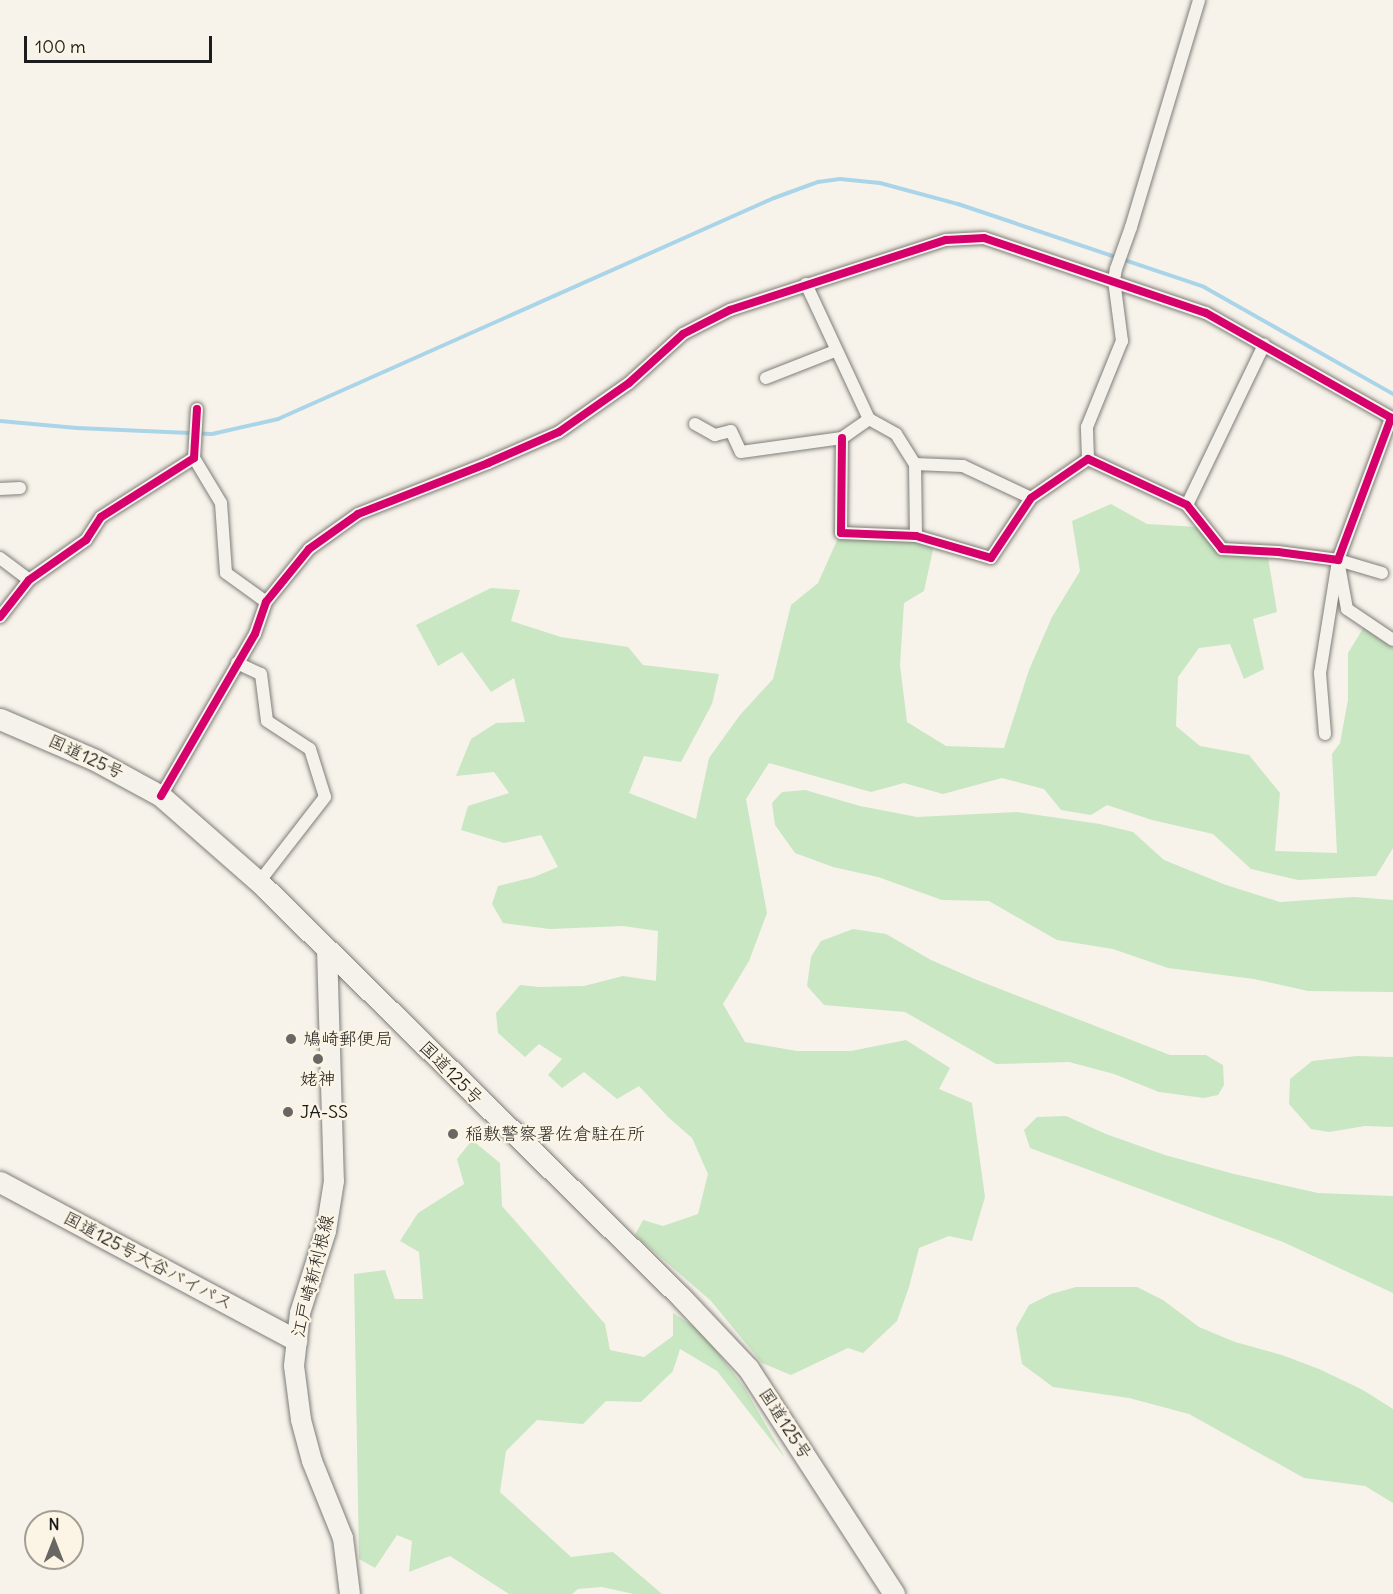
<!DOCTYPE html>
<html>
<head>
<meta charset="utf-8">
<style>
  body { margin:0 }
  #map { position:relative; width:1393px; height:1594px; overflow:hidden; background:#f7f3ea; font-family:Delius,"Klee One",sans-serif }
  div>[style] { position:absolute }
  .green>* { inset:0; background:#c9e7c2 }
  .stream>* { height:4px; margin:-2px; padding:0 2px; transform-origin:2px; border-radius:2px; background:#aad5e9 }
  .roads { filter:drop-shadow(0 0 2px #7f7d79) drop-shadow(0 0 2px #7f7d79) }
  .minor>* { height:12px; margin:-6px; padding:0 6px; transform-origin:6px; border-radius:6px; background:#f5f2ec }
  .primary>* { height:20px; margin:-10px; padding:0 10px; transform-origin:10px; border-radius:10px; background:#f5f2ec }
  .trunk>* { height:21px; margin:-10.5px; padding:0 10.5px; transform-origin:10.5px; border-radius:10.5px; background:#f5f2ec }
  .cycleway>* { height:8px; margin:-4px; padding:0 4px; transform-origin:4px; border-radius:4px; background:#d6006c }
  .dots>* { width:16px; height:16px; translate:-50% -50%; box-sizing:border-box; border:3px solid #fcf5e5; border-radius:50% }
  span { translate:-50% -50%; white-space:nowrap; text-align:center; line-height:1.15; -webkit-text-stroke:4.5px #fcf5e5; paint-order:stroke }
  .street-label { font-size:18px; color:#1c1c1c }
  .poi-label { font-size:18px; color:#1c1c1c }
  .left { translate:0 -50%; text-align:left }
  .north { position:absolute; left:24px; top:1510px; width:60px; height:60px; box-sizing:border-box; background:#fcf5e5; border:2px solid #a29e95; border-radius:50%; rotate:0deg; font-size:16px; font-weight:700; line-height:24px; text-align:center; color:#1c1c1c }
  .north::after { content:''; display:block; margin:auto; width:21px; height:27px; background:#696764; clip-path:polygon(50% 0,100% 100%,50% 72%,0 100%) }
  .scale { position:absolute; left:24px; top:36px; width:188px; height:27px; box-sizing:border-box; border:3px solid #1c1c1c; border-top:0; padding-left:8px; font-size:18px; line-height:21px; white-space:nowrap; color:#1c1c1c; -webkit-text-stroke:4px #fcf5e5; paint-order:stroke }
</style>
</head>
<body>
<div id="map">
  <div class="green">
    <div style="clip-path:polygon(1111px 504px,1147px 524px,1198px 527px,1218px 554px,1268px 557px,1277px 612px,1253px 619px,1264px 669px,1244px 679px,1230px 644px,1199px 648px,1178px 677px,1176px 726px,1200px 746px,1249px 755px,1280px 793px,1275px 851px,1337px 853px,1332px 754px,1340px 743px,1348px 700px,1348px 653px,1364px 627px,1393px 647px,1393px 848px,1376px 876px,1298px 880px,1251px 869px,1213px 834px,1152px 820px,1107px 805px,1091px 815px,1061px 810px,1044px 789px,1002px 778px,943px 794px,904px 783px,871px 792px,769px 763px,746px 799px,767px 913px,749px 961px,723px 1004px,745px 1042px,797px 1051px,851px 1051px,906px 1040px,950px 1068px,939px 1089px,972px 1103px,985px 1197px,972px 1241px,949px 1236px,919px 1248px,909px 1287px,897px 1321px,863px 1353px,848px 1348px,791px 1375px,762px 1363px,711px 1301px,635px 1235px,643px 1220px,663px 1226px,698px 1214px,708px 1174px,692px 1138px,668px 1117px,639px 1086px,617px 1099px,584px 1072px,562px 1088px,548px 1075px,562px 1059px,539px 1044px,525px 1057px,498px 1033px,496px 1013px,520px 985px,539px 987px,584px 986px,623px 976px,656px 981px,658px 931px,623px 926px,550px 929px,503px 923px,492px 904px,498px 886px,534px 877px,558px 867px,541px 835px,504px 843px,461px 830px,468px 806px,509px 793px,494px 772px,456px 776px,471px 739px,496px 723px,525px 722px,514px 678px,491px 692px,462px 652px,438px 666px,416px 625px,491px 588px,520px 590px,511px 621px,561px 637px,628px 647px,643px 665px,719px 674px,712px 704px,681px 762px,644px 756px,629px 793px,696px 819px,709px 758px,740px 715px,773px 679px,791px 605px,818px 583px,839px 536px,880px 534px,934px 545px,924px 591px,904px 603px,900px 665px,907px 722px,946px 746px,1004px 748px,1029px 670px,1052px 617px,1080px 571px,1072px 521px)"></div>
    <div style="clip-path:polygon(805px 790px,860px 806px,917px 817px,1017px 812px,1100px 824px,1133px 832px,1164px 860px,1226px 885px,1280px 902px,1354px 897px,1393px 900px,1393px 992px,1308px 991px,1254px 979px,1168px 968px,1113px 949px,1057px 940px,989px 901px,942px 900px,878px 877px,833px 867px,795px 853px,775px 825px,772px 803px,782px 792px)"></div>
    <div style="clip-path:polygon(853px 929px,886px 934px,931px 960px,977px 980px,1170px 1055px,1206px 1055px,1223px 1065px,1224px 1085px,1218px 1095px,1204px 1098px,1159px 1092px,1114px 1074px,1069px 1062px,996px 1064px,905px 1012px,824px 1005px,807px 986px,811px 957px,821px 941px)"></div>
    <div style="clip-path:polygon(1357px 1056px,1393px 1057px,1393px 1127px,1365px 1126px,1329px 1132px,1311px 1129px,1289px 1104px,1290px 1079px,1312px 1061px)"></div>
    <div style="clip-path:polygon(1066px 1116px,1106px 1134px,1165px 1155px,1234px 1174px,1318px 1193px,1393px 1196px,1393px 1293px,1283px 1242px,1030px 1148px,1024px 1130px,1037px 1117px)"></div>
    <div style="clip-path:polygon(472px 1140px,500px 1163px,502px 1206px,605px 1324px,610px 1350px,644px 1357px,673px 1336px,673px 1313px,702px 1332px,744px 1387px,785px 1458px,717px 1371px,680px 1349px,673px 1371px,641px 1402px,606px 1401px,583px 1424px,537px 1420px,506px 1451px,500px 1492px,571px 1557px,613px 1552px,662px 1594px,634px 1594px,602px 1587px,578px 1589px,572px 1594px,509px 1594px,450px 1556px,409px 1572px,412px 1541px,397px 1535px,375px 1568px,359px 1559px,354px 1274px,385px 1270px,395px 1299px,423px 1299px,419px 1252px,400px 1241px,418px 1213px,464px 1184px,457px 1159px)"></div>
    <div style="clip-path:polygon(1076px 1287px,1137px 1287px,1163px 1300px,1199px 1327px,1235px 1342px,1282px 1355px,1319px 1369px,1363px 1390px,1393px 1409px,1393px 1503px,1365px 1486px,1304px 1478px,1189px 1414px,1129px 1398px,1053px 1387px,1022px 1364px,1016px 1328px,1029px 1305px,1051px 1294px)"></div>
  </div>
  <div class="stream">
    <div style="left:0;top:421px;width:77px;rotate:5.2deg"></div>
    <div style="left:77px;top:428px;width:135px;rotate:2.5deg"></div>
    <div style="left:212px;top:434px;width:68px;rotate:-12.8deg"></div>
    <div style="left:278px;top:419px;width:543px;rotate:-24.02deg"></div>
    <div style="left:774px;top:198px;width:47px;rotate:-20deg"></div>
    <div style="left:818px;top:182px;width:22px;rotate:-8deg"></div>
    <div style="left:840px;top:179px;width:40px;rotate:5.7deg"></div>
    <div style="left:880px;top:183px;width:81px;rotate:15.1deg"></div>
    <div style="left:958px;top:204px;width:260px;rotate:18.6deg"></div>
    <div style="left:1204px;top:287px;width:217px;rotate:29.5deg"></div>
  </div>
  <div class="roads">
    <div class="minor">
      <div style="left:806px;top:284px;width:149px;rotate:65deg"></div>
      <div style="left:766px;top:378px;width:74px;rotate:-21.4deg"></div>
      <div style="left:695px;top:424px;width:23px;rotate:29deg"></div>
      <div style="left:715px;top:435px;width:16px;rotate:-14deg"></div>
      <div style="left:731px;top:431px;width:23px;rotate:65deg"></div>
      <div style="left:741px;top:452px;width:102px;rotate:-7.9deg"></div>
      <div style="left:842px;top:438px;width:33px;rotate:-35deg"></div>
      <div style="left:869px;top:419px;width:31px;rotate:29deg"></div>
      <div style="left:896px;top:434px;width:36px;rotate:58deg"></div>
      <div style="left:915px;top:464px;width:72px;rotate:89.2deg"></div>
      <div style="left:842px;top:438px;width:95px;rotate:90.6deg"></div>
      <div style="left:841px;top:533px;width:75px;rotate:2.3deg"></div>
      <div style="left:916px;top:536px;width:78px;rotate:16.3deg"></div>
      <div style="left:991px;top:558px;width:72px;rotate:-56.3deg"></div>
      <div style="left:1031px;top:498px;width:69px;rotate:-34.4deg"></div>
      <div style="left:1088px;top:459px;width:109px;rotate:24.9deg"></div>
      <div style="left:1187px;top:505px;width:56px;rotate:51.5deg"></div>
      <div style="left:1222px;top:549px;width:56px;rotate:3.1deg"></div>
      <div style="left:1278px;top:552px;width:61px;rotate:7.6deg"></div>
      <div style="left:1338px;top:560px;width:152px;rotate:-69.5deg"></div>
      <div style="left:194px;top:458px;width:52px;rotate:59deg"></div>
      <div style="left:221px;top:503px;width:70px;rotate:85.9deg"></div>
      <div style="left:226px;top:573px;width:49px;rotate:35.9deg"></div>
      <div style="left:1088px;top:459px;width:32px;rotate:-92deg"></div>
      <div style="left:1087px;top:427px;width:93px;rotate:-67.9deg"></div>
      <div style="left:1122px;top:341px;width:62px;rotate:-97.5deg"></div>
      <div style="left:1114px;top:280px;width:11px;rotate:-80deg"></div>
      <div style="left:1116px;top:269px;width:45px;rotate:-70.3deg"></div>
      <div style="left:1131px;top:227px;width:237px;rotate:-73.3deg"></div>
      <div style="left:915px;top:464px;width:48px;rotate:2.4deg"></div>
      <div style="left:963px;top:466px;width:75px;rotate:25.2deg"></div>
      <div style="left:0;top:489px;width:20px;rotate:-3deg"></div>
      <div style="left:1187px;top:505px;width:178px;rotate:-64.3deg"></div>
      <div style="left:0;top:558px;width:36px;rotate:37deg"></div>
      <div style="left:1382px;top:573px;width:46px;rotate:-163.5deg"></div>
      <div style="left:1338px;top:560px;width:50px;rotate:79.6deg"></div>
      <div style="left:1347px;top:609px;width:55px;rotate:34deg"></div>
      <div style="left:0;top:617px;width:47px;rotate:-51.9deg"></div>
      <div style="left:29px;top:580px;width:70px;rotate:-35.1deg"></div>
      <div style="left:86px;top:540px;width:27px;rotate:-57deg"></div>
      <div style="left:101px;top:517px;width:110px;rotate:-32.4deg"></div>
      <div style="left:194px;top:458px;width:49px;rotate:-86.5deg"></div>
      <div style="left:237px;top:663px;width:26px;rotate:25deg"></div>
      <div style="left:261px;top:674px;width:47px;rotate:82.7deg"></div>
      <div style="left:267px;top:721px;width:51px;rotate:33.1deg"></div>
      <div style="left:310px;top:749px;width:50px;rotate:72.6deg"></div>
      <div style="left:325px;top:797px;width:108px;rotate:127.8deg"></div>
      <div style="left:1325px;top:734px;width:61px;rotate:-94.7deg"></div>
      <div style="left:1320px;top:673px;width:114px;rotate:-80.9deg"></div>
      <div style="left:161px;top:796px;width:187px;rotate:-59.9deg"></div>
      <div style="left:255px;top:634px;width:34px;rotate:-71deg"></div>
      <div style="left:266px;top:602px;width:68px;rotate:-50.9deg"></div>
      <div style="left:309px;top:549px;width:60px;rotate:-35.5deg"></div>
      <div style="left:358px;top:514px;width:140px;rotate:-21.4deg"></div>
      <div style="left:488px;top:463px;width:77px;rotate:-23.6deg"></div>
      <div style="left:559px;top:432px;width:85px;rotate:-35deg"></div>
      <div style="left:629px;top:383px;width:73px;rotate:-42.2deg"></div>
      <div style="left:683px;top:334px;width:53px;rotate:-27.1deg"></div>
      <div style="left:730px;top:310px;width:227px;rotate:-18deg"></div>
      <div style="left:946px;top:240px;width:38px;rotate:-3deg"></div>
      <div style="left:984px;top:238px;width:234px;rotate:18.7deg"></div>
      <div style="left:1206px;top:313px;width:215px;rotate:29.5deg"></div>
    </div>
    <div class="primary">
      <div style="left:327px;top:949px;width:232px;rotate:88.3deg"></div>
      <div style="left:334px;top:1181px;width:51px;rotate:99.1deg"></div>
      <div style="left:326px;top:1231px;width:86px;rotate:107.6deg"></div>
      <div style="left:300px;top:1313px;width:53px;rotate:96.5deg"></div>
      <div style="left:294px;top:1366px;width:54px;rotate:82.6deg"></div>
      <div style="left:301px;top:1420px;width:42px;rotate:75deg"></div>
      <div style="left:312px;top:1461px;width:83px;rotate:68.1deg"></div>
      <div style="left:343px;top:1538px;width:56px;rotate:82.9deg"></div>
    </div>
    <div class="trunk">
      <div style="left:0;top:719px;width:103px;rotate:23.3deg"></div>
      <div style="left:95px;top:760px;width:75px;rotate:28.6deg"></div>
      <div style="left:161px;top:796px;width:130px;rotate:41.3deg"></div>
      <div style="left:259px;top:882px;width:592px;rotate:44.52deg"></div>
      <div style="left:681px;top:1297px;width:98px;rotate:46.7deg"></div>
      <div style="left:748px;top:1368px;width:269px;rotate:57.1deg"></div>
      <div style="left:0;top:1182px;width:336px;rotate:28.1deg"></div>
    </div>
  </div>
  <div class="cycleway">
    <div style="left:842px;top:438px;width:95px;rotate:90.6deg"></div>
    <div style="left:841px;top:533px;width:75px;rotate:2.3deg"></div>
    <div style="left:916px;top:536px;width:78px;rotate:16.3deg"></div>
    <div style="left:991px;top:558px;width:72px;rotate:-56.3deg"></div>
    <div style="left:1031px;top:498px;width:69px;rotate:-34.4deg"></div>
    <div style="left:1088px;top:459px;width:109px;rotate:24.9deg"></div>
    <div style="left:1187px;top:505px;width:56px;rotate:51.5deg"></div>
    <div style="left:1222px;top:549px;width:56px;rotate:3.1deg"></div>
    <div style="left:1278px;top:552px;width:61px;rotate:7.6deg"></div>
    <div style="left:1338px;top:560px;width:152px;rotate:-69.5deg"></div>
    <div style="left:0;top:617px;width:47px;rotate:-51.9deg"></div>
    <div style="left:29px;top:580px;width:70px;rotate:-35.1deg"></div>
    <div style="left:86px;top:540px;width:27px;rotate:-57deg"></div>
    <div style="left:101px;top:517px;width:110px;rotate:-32.4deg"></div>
    <div style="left:194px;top:458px;width:49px;rotate:-86.5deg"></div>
    <div style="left:161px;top:796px;width:187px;rotate:-59.9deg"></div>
    <div style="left:255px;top:634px;width:34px;rotate:-71deg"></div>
    <div style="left:266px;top:602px;width:68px;rotate:-50.9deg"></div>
    <div style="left:309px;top:549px;width:60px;rotate:-35.5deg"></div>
    <div style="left:358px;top:514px;width:140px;rotate:-21.4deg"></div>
    <div style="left:488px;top:463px;width:77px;rotate:-23.6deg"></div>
    <div style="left:559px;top:432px;width:85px;rotate:-35deg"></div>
    <div style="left:629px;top:383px;width:73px;rotate:-42.2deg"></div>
    <div style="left:683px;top:334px;width:53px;rotate:-27.1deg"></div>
    <div style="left:730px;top:310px;width:227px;rotate:-18deg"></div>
    <div style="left:946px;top:240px;width:38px;rotate:-3deg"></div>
    <div style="left:984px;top:238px;width:234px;rotate:18.7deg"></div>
    <div style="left:1206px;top:313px;width:215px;rotate:29.5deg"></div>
  </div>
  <div class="dots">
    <div style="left:291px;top:1039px;background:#696764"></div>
    <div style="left:318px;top:1059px;background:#696764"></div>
    <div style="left:288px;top:1112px;background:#696764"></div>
    <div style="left:453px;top:1134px;background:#696764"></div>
  </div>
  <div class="street-label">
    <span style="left:86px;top:757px;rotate:25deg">国道125号</span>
    <span style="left:451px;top:1073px;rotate:45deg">国道125号</span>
    <span style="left:148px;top:1261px;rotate:28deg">国道125号大谷バイパス</span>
    <span style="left:313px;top:1276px;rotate:-76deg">江戸崎新利根線</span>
    <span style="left:785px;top:1424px;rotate:57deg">国道125号</span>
  </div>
  <div class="poi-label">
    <span class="left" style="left:303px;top:1039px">鳩崎郵便局</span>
    <span style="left:318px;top:1079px">姥神</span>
    <span class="left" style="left:300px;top:1112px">JA-SS</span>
    <span class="left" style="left:465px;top:1134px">稲敷警察署佐倉駐在所</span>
  </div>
  <div class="north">N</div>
  <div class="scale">100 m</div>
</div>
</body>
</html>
